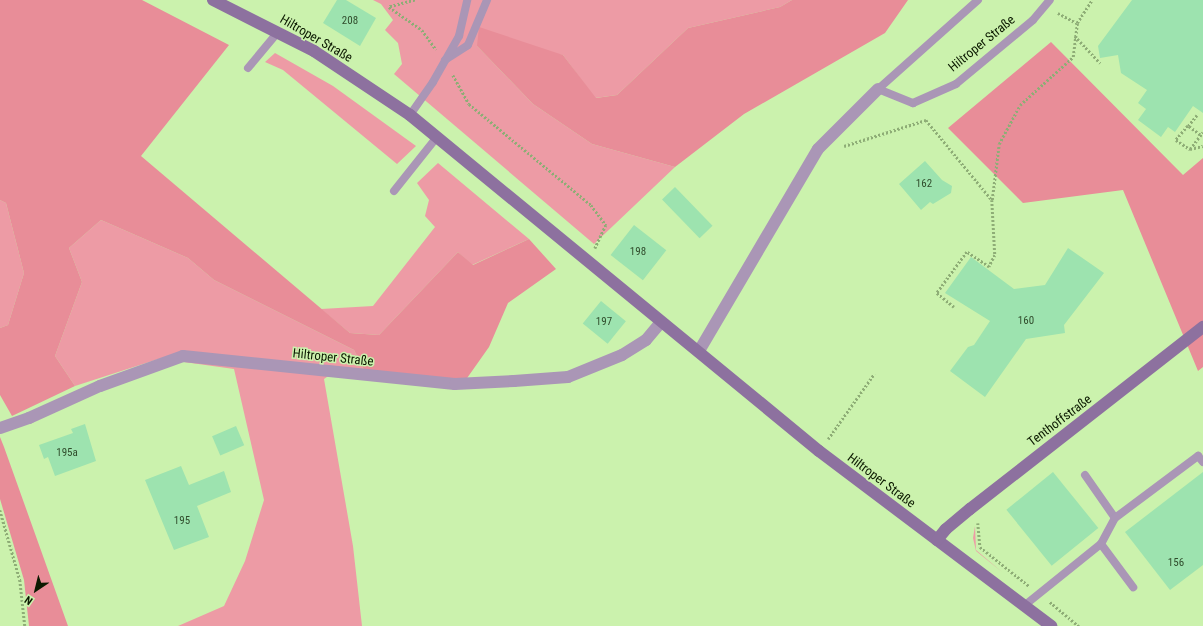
<!DOCTYPE html>
<html>
<head>
<meta charset="utf-8">
<style>
  body { margin:0 }
  #map { position:relative; width:1203px; height:626px; overflow:hidden; background:#cbf2ad; font-family:"Roboto Condensed",sans-serif }
  div>[style] { position:absolute }
  .green>* { inset:0; background:#ed9ba5 }
  .forest>* { inset:0; background:#e88d98 }
  .building>* { inset:0; background:#9de3af; transform-origin:0 0 }
  .path>* { height:2.5px; margin-top:-1.25px; transform-origin:0; background:repeating-linear-gradient(90deg,#8ead76 0 2px,transparent 0 4px) }
  .lane>* { height:8px; margin:-4px; padding:0 4px; transform-origin:4px; border-radius:4px; background:#aa96b6 }
  .street>* { height:12px; margin:-6px; padding:0 6px; transform-origin:6px; border-radius:6px; background:#aa96b6 }
  .secondary>* { height:12px; margin:-6px; padding:0 6px; transform-origin:6px; border-radius:6px; background:#8d719f }
  span { translate:-50% -50%; white-space:nowrap; text-align:center; line-height:1.15; -webkit-text-stroke:3px #cbf2ad; paint-order:stroke }
  .number-label { font-size:11px; color:#304c2c }
  .number-label span { -webkit-text-stroke-width:0 }
  .street-label { font-size:13px; color:#0c1a01 }
  .north { position:absolute; left:16px; top:570px; width:40px; height:40px; -webkit-text-stroke:3px #cbf2ad; paint-order:stroke; rotate:215deg; font-size:11px; font-weight:700; line-height:16px; text-align:center; color:#0c1a01 }
  .north::after { content:''; display:block; margin:auto; width:14px; height:18px; background:#0c1a01; clip-path:polygon(50% 0,100% 100%,50% 72%,0 100%) }
</style>
</head>
<body>
<div id="map">
  <div class="green">
    <div style="clip-path:polygon(373px 0,792px 0,780px 7px,688px 28px,617px 95px,595px 98px,563px 55px,477px 46px,533px 104px,592px 144px,675px 167px,594px 244px,394px 74px,402px 64px,398px 43px,385px 30px,393px 20px,381px 4px)"></div>
    <div style="clip-path:polygon(275px 53px,333px 86px,416px 146px,397px 164px,283px 70px,265px 62px)"></div>
    <div style="clip-path:polygon(438px 163px,529px 239px,472px 265px,458px 252px,379px 335px,350px 333px,321px 309px,373px 306px,435px 227px,425px 216px,429px 200px,417px 183px)"></div>
    <div style="clip-path:polygon(0 200px,6px 203px,24px 273px,8px 325px,0 328px)"></div>
    <div style="clip-path:polygon(101px 220px,188px 258px,214px 280px,354px 350px,364px 370px,340px 368px,324px 379px,353px 546px,362px 626px,178px 626px,224px 606px,245px 561px,264px 500px,234px 369px,184px 362px,180px 352px,75px 386px,55px 356px,82px 282px,69px 248px)"></div>
    <div style="clip-path:polygon(975px 526px,976px 550px,1002px 572px,976px 551px,973px 538px)"></div>
  </div>
  <div class="forest">
    <div style="clip-path:polygon(0 0,142px 0,229px 45px,141px 156px,350px 333px,379px 335px,458px 252px,473px 265px,529px 239px,556px 269px,508px 303px,489px 347px,465px 381px,364px 370px,354px 350px,214px 280px,188px 258px,101px 220px,69px 248px,82px 282px,55px 356px,75px 386px,12px 416px,0 395px,0 328px,8px 325px,24px 273px,6px 203px,0 200px)"></div>
    <div style="clip-path:polygon(792px 0,908px 0,885px 33px,744px 114px,675px 167px,592px 144px,533px 104px,477px 46px,479px 27px,563px 55px,596px 98px,617px 95px,688px 28px,780px 7px)"></div>
    <div style="clip-path:polygon(1051px 42px,1183px 175px,1203px 158px,1203px 367px,1198px 371px,1123px 190px,1023px 203px,948px 128px)"></div>
    <div style="clip-path:polygon(0 437px,4px 447px,68px 626px,29px 626px,24px 580px,0 499px)"></div>
  </div>
  <div class="building">
    <div style="clip-path:polygon(337px 0,346px 0,376px 18px,360px 46px,323px 23px)"></div>
    <div style="clip-path:polygon(1132px 0,1203px 0,1203px 113px,1193px 106px,1175px 132px,1168px 127px,1161px 137px,1138px 120px,1146px 109px,1138px 103px,1147px 90px,1121px 73px,1118px 55px,1100px 58px,1098px 46px)"></div>
    <div style="clip-path:polygon(925px 161px,942px 180px,952px 186px,951px 193px,933px 204px,930px 202px,921px 210px,899px 184px)"></div>
    <div style="left:675px;top:187px;width:54px;height:18px;rotate:46deg"></div>
    <div style="left:634px;top:225px;width:41px;height:38px;rotate:38deg"></div>
    <div style="clip-path:polygon(1068px 248px,1104px 273px,1064px 325px,1065px 333px,1026px 339px,985px 397px,950px 371px,968px 347px,974px 345px,990px 321px,945px 293px,971px 257px,1014px 289px,1045px 285px)"></div>
    <div style="left:601px;top:301px;width:32px;height:29px;rotate:39deg"></div>
    <div style="clip-path:polygon(85px 424px,96px 461px,55px 476px,48px 457px,44px 459px,39px 445px,73px 433px,71px 429px)"></div>
    <div style="left:236px;top:426px;width:21px;height:26px;rotate:67deg"></div>
    <div style="clip-path:polygon(181px 466px,189px 485px,224px 471px,231px 492px,197px 506px,209px 537px,174px 550px,145px 480px)"></div>
    <div style="left:1053px;top:472px;width:72px;height:60px;rotate:51deg"></div>
    <div style="clip-path:polygon(1203px 472px,1203px 565px,1170px 590px,1125px 532px)"></div>
  </div>
  <div class="path">
    <div style="left:415px;top:0;width:27px;rotate:165deg"></div>
    <div style="left:389px;top:7px;width:40px;rotate:34.9deg"></div>
    <div style="left:422px;top:30px;width:24px;rotate:54deg"></div>
    <div style="left:1058px;top:13px;width:21px;rotate:28deg"></div>
    <div style="left:1075px;top:36px;width:37px;rotate:47deg"></div>
    <div style="left:453px;top:75px;width:33px;rotate:61deg"></div>
    <div style="left:469px;top:104px;width:158px;rotate:39.6deg"></div>
    <div style="left:591px;top:205px;width:25px;rotate:53deg"></div>
    <div style="left:606px;top:225px;width:26px;rotate:115deg"></div>
    <div style="left:1188px;top:126px;width:14px;rotate:-51deg"></div>
    <div style="left:1200px;top:135px;width:15px;rotate:-143deg"></div>
    <div style="left:1188px;top:126px;width:18px;rotate:131deg"></div>
    <div style="left:1176px;top:140px;width:17px;rotate:33deg"></div>
    <div style="left:1190px;top:149px;width:21px;rotate:-53deg"></div>
    <div style="left:844px;top:146px;width:86px;rotate:-17.6deg"></div>
    <div style="left:926px;top:120px;width:104px;rotate:50.5deg"></div>
    <div style="left:992px;top:200px;width:55px;rotate:86.9deg"></div>
    <div style="left:995px;top:255px;width:13px;rotate:117deg"></div>
    <div style="left:989px;top:267px;width:27px;rotate:-146deg"></div>
    <div style="left:967px;top:252px;width:51px;rotate:126.2deg"></div>
    <div style="left:937px;top:293px;width:22px;rotate:39deg"></div>
    <div style="left:1190px;top:149px;width:13px;rotate:-13deg"></div>
    <div style="left:992px;top:200px;width:56px;rotate:-82.9deg"></div>
    <div style="left:999px;top:144px;width:44px;rotate:-61.7deg"></div>
    <div style="left:1020px;top:105px;width:72px;rotate:-42.2deg"></div>
    <div style="left:1073px;top:57px;width:34px;rotate:-83deg"></div>
    <div style="left:1077px;top:23px;width:27px;rotate:-57deg"></div>
    <div style="left:828px;top:439px;width:80px;rotate:-54.7deg"></div>
    <div style="left:0;top:510px;width:73px;rotate:74.1deg"></div>
    <div style="left:20px;top:580px;width:46px;rotate:83.8deg"></div>
    <div style="left:978px;top:523px;width:24px;rotate:85deg"></div>
    <div style="left:980px;top:547px;width:63px;rotate:38.5deg"></div>
    <div style="left:1050px;top:602px;width:38px;rotate:40deg"></div>
  </div>
  <div class="lane">
    <div style="left:978px;top:0;width:134px;rotate:138.3deg"></div>
    <div style="left:878px;top:89px;width:38px;rotate:22deg"></div>
    <div style="left:913px;top:103px;width:47px;rotate:-23.8deg"></div>
    <div style="left:956px;top:84px;width:100px;rotate:-39.7deg"></div>
    <div style="left:1033px;top:20px;width:26px;rotate:-50deg"></div>
    <div style="left:445px;top:60px;width:27px;rotate:-33deg"></div>
    <div style="left:468px;top:45px;width:49px;rotate:-67.1deg"></div>
    <div style="left:248px;top:68px;width:47px;rotate:-50.2deg"></div>
    <div style="left:410px;top:115px;width:40px;rotate:-55.1deg"></div>
    <div style="left:433px;top:82px;width:53px;rotate:-60.5deg"></div>
    <div style="left:459px;top:36px;width:37px;rotate:-77deg"></div>
    <div style="left:394px;top:191px;width:69px;rotate:-51.5deg"></div>
    <div style="left:1085px;top:475px;width:52px;rotate:55.1deg"></div>
    <div style="left:1101px;top:544px;width:54px;rotate:53.3deg"></div>
    <div style="left:1025px;top:605px;width:97px;rotate:-38.8deg"></div>
    <div style="left:1101px;top:544px;width:30px;rotate:-62deg"></div>
    <div style="left:1115px;top:518px;width:104px;rotate:-36.8deg"></div>
    <div style="left:1198px;top:456px;width:8px;rotate:50deg"></div>
  </div>
  <div class="street">
    <div style="left:699px;top:351px;width:234px;rotate:-59.5deg"></div>
    <div style="left:818px;top:149px;width:85px;rotate:-45deg"></div>
    <div style="left:0;top:428px;width:31px;rotate:-19deg"></div>
    <div style="left:29px;top:418px;width:78px;rotate:-24.3deg"></div>
    <div style="left:100px;top:386px;width:88px;rotate:-19.9deg"></div>
    <div style="left:183px;top:356px;width:273px;rotate:5.9deg"></div>
    <div style="left:455px;top:384px;width:59px;rotate:-2.9deg"></div>
    <div style="left:514px;top:381px;width:54px;rotate:-4.2deg"></div>
    <div style="left:568px;top:377px;width:58px;rotate:-22.2deg"></div>
    <div style="left:622px;top:355px;width:28px;rotate:-32deg"></div>
    <div style="left:646px;top:340px;width:23px;rotate:-50deg"></div>
  </div>
  <div class="secondary">
    <div style="left:213px;top:0;width:113px;rotate:26.8deg"></div>
    <div style="left:314px;top:51px;width:115px;rotate:33.7deg"></div>
    <div style="left:410px;top:115px;width:529px;rotate:39.4deg"></div>
    <div style="left:819px;top:451px;width:291px;rotate:37deg"></div>
    <div style="left:937px;top:540px;width:14px;rotate:-51deg"></div>
    <div style="left:946px;top:529px;width:31px;rotate:-40deg"></div>
    <div style="left:970px;top:509px;width:296px;rotate:-38deg"></div>
  </div>
  <div class="number-label">
    <span style="left:350px;top:21px">208</span>
    <span style="left:924px;top:184px">162</span>
    <span style="left:638px;top:252px">198</span>
    <span style="left:1026px;top:321px">160</span>
    <span style="left:604px;top:322px">197</span>
    <span style="left:67px;top:453px">195a</span>
    <span style="left:182px;top:521px">195</span>
    <span style="left:1176px;top:563px">156</span>
  </div>
  <div class="street-label">
    <span style="left:316px;top:39px;rotate:30deg">Hiltroper Straße</span>
    <span style="left:982px;top:44px;rotate:-39deg">Hiltroper Straße</span>
    <span style="left:333px;top:358px;rotate:6deg">Hiltroper Straße</span>
    <span style="left:1060px;top:421px;rotate:-37deg">Tenthoffstraße</span>
    <span style="left:881px;top:481px;rotate:37deg">Hiltroper Straße</span>
  </div>
  <div class="north">N</div>
</div>
</body>
</html>
